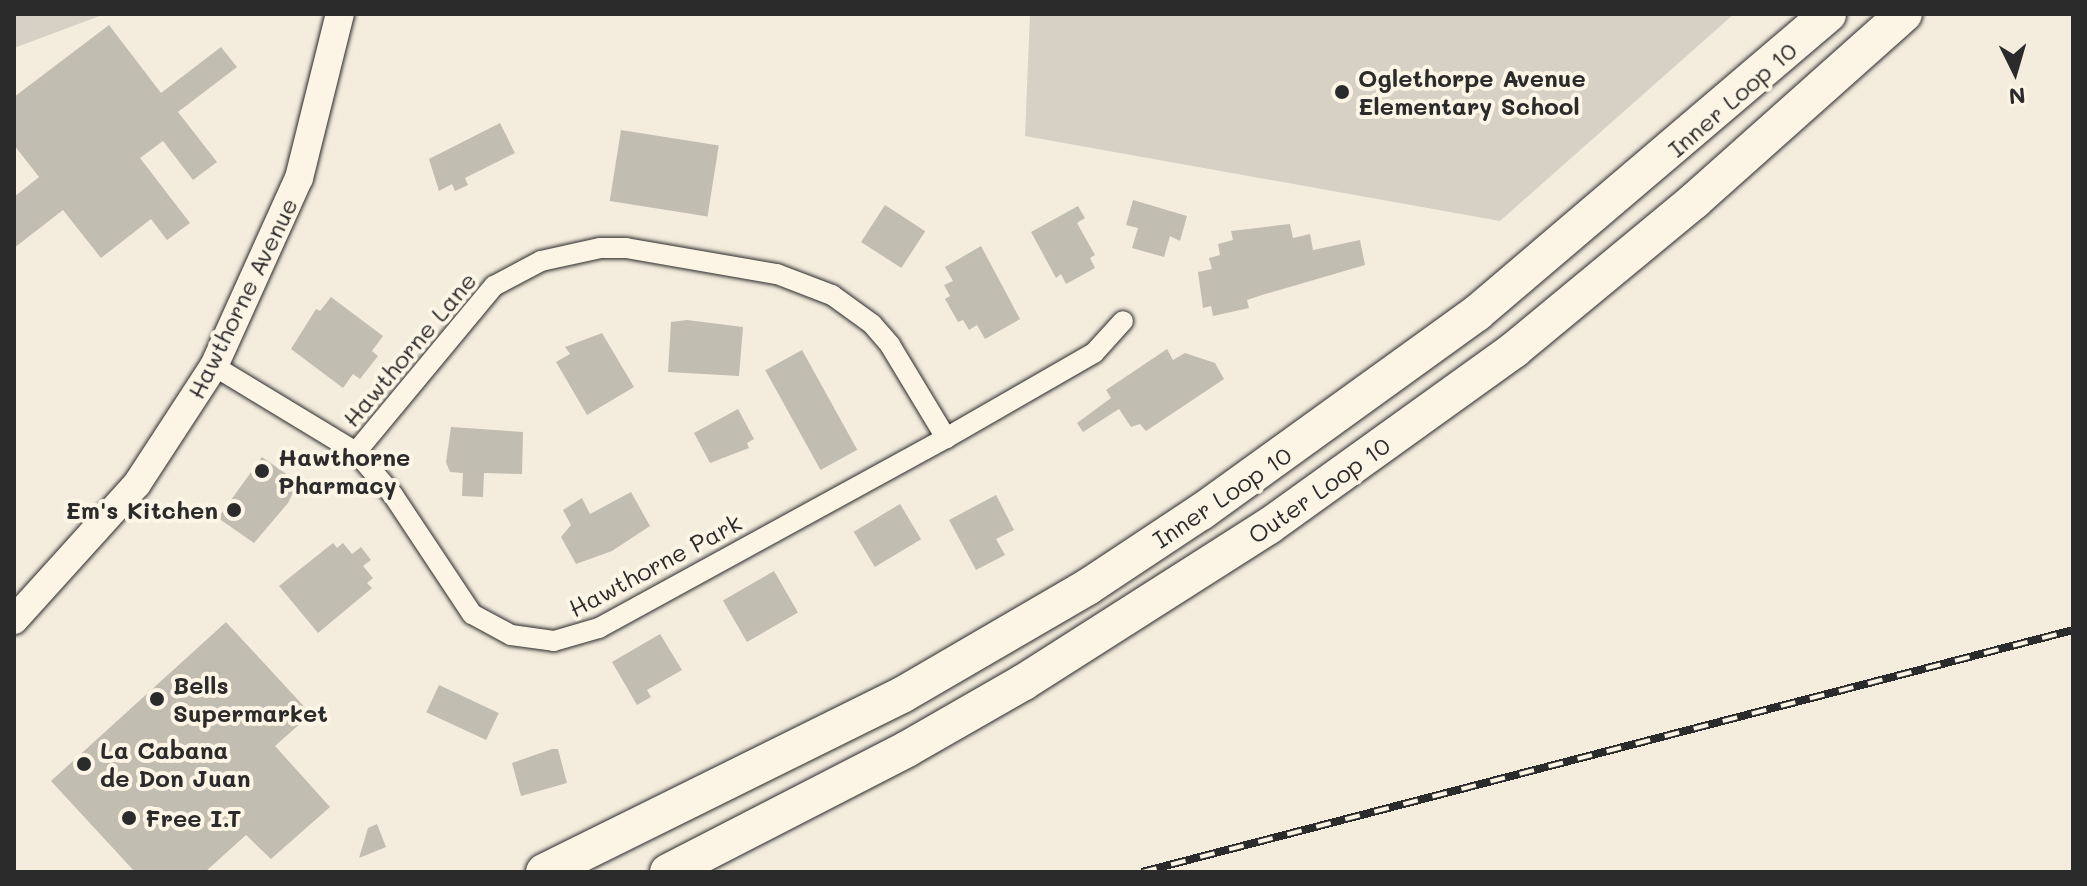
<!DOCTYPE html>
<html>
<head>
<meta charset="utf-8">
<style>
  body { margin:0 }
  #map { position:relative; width:2087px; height:886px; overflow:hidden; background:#f4edde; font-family:Mali,sans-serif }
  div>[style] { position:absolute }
  .green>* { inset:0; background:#d6d1c4 }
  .building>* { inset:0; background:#c2bdb1; transform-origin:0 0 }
  .roads { filter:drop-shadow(0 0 2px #2b2b2b) drop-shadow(0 0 2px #2b2b2b) }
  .street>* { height:20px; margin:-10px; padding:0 10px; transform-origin:10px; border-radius:10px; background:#fcf5e5 }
  .secondary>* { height:28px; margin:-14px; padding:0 14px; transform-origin:14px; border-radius:14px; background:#fcf5e5 }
  .highway>* { height:36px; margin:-18px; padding:0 18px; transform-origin:18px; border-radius:18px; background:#fcf5e5 }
  .rail>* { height:8px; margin-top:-4px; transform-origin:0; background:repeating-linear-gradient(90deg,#fcf5e5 0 15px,#2b2b2b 0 30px); box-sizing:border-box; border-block:2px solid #2b2b2b }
  .dots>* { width:22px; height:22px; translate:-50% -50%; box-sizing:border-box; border:4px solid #fcf5e5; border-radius:50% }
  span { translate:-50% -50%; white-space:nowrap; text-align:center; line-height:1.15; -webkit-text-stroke:8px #fcf5e5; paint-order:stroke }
  .poi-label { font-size:24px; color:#2b2b2b; font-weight:700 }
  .left { translate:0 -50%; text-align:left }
  .right { translate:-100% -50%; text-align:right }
  .street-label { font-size:24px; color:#2b2b2b }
  .frame { position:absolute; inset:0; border:16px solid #2b2b2b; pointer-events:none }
  .north { position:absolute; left:1975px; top:32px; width:80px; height:80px; -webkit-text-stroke:6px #fcf5e5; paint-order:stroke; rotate:175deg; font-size:22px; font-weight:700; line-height:32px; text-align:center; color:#2b2b2b }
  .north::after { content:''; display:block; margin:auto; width:28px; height:36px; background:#2b2b2b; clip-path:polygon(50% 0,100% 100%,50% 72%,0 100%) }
</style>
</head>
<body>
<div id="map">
  <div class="green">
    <div style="clip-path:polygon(14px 14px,105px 14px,14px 48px)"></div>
    <div style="clip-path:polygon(1030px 14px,1734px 14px,1500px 221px,1025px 136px)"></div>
  </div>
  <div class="building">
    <div style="clip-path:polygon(109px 25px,161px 93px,221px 47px,237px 67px,178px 112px,217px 162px,193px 180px,163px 141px,140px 158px,190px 223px,167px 240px,151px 219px,101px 258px,63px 210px,14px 248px,14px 197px,39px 177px,14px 145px,14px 97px)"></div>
    <div style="clip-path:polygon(500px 123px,515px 153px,465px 178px,468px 185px,455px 191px,452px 184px,439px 191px,429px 159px)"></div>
    <div style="left:621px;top:130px;width:99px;height:72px;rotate:9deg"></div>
    <div style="clip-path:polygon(1133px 200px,1187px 216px,1180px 241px,1170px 236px,1164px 257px,1132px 248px,1138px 228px,1126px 225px)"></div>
    <div style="left:885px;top:205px;width:48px;height:44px;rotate:33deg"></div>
    <div style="clip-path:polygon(1078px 206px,1085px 218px,1077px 223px,1095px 255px,1090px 258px,1095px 268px,1066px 284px,1061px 274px,1056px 278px,1031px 232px)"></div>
    <div style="clip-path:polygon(1290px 224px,1293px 238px,1310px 234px,1313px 250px,1360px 240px,1365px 265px,1262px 295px,1247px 300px,1249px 308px,1213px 316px,1211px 306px,1203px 308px,1198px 272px,1212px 269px,1209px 258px,1220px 255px,1218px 244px,1233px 240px,1231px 231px)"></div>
    <div style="clip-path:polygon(981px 246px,1020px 319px,985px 339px,977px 325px,969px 330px,963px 320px,958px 322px,945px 299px,950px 296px,944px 285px,953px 281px,945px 267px)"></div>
    <div style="clip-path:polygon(331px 297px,383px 336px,372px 351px,378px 356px,360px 379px,353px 374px,343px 388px,291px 349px,316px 309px,320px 311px)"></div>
    <div style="clip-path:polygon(687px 320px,743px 327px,739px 376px,668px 372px,671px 322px)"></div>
    <div style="clip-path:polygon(602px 333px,634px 387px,587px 415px,556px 362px,570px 354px,565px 347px)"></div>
    <div style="clip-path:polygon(1167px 349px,1173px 360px,1185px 353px,1215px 363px,1224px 379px,1146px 431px,1140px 424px,1131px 427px,1119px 409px,1083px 432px,1077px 423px,1111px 398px,1106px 390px)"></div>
    <div style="left:802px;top:350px;width:114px;height:42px;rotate:61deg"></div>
    <div style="clip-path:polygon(738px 409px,754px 439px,747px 443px,749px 448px,710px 463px,694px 433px)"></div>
    <div style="clip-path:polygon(451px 427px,523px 432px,522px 474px,484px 473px,483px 497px,462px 496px,463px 473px,450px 472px,446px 462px)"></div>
    <div style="clip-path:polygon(262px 457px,298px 482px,288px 503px,254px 543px,218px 518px)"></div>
    <div style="clip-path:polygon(631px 492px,650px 526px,612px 551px,576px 564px,561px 537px,571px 525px,563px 510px,582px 498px,590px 514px)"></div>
    <div style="clip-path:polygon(996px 495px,1014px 530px,996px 539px,1005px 555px,976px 570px,949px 520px)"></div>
    <div style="left:900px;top:504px;width:41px;height:54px;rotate:59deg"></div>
    <div style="clip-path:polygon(333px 543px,337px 548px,343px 543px,352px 554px,361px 547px,371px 560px,363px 566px,373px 578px,367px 583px,372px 588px,318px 633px,279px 586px)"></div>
    <div style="left:774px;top:571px;width:48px;height:59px;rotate:60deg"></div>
    <div style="clip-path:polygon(226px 622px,311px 714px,275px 746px,330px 807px,271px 859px,246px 835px,205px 872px,135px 872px,51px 781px)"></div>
    <div style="clip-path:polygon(660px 634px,682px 670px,647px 690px,651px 697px,637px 705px,612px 662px)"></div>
    <div style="left:439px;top:685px;width:66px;height:30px;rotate:25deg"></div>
    <div style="clip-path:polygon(552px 749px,558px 749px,567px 783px,521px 796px,512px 763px)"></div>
    <div style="clip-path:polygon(377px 824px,386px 847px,359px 858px,368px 828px)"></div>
  </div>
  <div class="roads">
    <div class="street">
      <div style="left:214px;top:366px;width:166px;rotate:31.2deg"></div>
      <div style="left:356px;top:452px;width:57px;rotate:49.3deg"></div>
      <div style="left:393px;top:495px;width:143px;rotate:56.4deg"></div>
      <div style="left:472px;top:614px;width:44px;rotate:28.3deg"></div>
      <div style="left:511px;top:635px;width:43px;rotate:7.9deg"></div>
      <div style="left:554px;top:641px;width:47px;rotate:-16.1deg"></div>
      <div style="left:599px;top:628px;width:396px;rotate:-28.7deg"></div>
      <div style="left:946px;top:438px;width:171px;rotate:-29.9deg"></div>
      <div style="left:1094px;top:353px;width:43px;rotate:-47.8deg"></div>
      <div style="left:356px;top:452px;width:216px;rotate:-50.3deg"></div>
      <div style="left:494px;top:286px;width:53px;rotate:-28deg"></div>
      <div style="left:541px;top:261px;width:60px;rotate:-12.4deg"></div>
      <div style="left:600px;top:248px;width:26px"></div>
      <div style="left:626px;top:248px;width:153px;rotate:9.8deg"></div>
      <div style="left:777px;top:274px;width:59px;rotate:20.9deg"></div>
      <div style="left:832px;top:295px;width:49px;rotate:35.9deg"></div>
      <div style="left:872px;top:324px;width:28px;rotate:49deg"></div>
      <div style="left:890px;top:345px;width:109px;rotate:58.9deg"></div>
    </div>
    <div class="secondary">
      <div style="left:14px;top:620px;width:183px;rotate:-47.9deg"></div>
      <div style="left:137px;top:484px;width:141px;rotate:-56.9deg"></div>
      <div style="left:214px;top:366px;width:206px;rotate:-65.7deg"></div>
      <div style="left:299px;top:178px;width:169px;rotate:-76deg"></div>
    </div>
    <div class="highway">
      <div style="left:544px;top:872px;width:399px;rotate:-26.3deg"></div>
      <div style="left:902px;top:695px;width:216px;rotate:-30.2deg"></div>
      <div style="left:1089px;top:586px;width:134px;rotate:-33.5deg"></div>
      <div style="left:1201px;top:512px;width:340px;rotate:-35.8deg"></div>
      <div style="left:1477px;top:313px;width:461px;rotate:-40.4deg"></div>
      <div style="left:668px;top:872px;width:269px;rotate:-27.2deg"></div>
      <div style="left:907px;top:749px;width:135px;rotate:-29.8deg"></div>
      <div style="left:1024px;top:682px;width:290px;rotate:-32.5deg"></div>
      <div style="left:1269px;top:526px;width:302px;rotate:-35.7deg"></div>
      <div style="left:1514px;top:350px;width:234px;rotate:-39.6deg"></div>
      <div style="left:1694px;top:201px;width:281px;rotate:-41.7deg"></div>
    </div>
  </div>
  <div class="rail">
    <div style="left:1142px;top:872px;width:962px;rotate:-14.57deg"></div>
  </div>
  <div class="dots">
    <div style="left:1342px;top:92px;background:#2b2b2b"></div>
    <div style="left:262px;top:471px;background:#2b2b2b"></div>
    <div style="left:234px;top:510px;background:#2b2b2b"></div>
    <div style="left:157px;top:699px;background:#2b2b2b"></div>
    <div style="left:84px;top:764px;background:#2b2b2b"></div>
    <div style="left:129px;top:818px;background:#2b2b2b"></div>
  </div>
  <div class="poi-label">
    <span class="left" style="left:1358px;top:92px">Oglethorpe Avenue<br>Elementary School</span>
    <span class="left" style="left:278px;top:471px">Hawthorne<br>Pharmacy</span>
    <span class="right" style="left:218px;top:510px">Em's Kitchen</span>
    <span class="left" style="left:173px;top:699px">Bells<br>Supermarket</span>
    <span class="left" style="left:100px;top:764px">La Cabana<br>de Don Juan</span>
    <span class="left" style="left:145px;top:818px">Free I.T</span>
  </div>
  <div class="street-label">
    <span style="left:1732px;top:99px;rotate:-41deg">Inner Loop 10</span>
    <span style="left:242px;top:298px;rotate:-64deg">Hawthorne Avenue</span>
    <span style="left:409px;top:349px;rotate:-50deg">Hawthorne Lane</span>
    <span style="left:1319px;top:490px;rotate:-35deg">Outer Loop 10</span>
    <span style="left:1222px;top:497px;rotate:-34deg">Inner Loop 10</span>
    <span style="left:655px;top:565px;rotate:-28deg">Hawthorne Park</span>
  </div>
  <div class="frame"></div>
  <div class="north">N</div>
</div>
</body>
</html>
